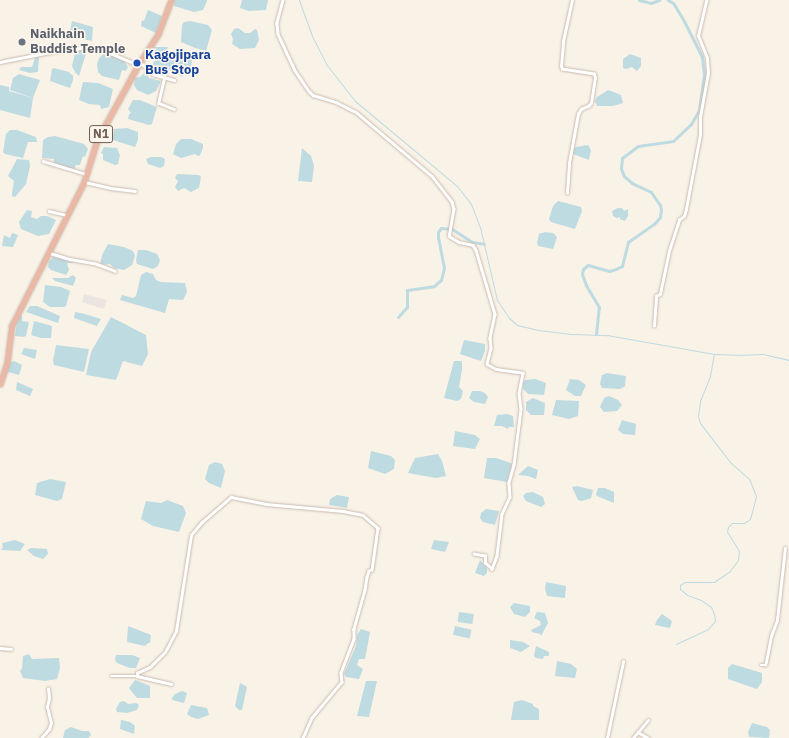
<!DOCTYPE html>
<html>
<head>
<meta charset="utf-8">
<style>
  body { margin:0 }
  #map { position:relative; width:789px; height:738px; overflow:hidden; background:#f9f2e7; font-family:"IBM Plex Sans",sans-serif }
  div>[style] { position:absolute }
  .industrial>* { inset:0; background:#eae5e0 }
  .water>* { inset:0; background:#bedbe1; transform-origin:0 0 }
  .stream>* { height:1px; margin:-0.5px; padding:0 0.5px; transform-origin:0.5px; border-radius:0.5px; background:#bedbe1 }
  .canal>* { height:3px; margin:-1.5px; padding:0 1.5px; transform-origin:1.5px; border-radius:1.5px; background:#bedbe1 }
  .roads { filter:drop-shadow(0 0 1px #cabaae) drop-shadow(0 0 1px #cabaae) }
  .street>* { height:2.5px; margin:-1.25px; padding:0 1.25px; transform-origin:1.25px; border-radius:1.25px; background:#fff }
  .highway>* { height:5px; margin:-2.5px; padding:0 2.5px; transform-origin:2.5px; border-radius:2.5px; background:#ecb8a6 }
  .dots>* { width:11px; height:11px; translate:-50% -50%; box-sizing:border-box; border:2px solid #fdf6ed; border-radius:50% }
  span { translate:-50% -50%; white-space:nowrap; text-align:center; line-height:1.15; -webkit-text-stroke:3px #fdf6ed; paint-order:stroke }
  .shield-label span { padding:1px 3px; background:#fdf6ed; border:1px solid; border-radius:3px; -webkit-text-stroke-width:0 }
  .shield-label { font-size:12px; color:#705b4f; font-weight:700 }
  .worship-label { font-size:13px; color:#5b616d; font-weight:700 }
  .left { translate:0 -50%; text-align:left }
  .transit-label { font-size:13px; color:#164399; font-weight:700 }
</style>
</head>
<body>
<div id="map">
  <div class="industrial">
    <div style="clip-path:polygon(84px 294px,107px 300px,104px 309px,82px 302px)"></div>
  </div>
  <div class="water">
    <div style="clip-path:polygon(174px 0,207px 0,207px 1px,203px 10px,194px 12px,174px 6px)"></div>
    <div style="clip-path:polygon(242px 0,268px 0,266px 10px,249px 11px,240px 8px)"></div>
    <div style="clip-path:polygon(148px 10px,162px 16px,156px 33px,141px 26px,142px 20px,144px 21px)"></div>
    <div style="clip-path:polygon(72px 21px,93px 27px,92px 41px,69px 36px)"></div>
    <div style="clip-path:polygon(190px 21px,208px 25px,212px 30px,206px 51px,195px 48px,181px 42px,182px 25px,184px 22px)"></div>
    <div style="clip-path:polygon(238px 28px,245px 33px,250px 33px,255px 29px,257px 30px,259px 40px,255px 48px,240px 49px,232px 44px,233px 39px,231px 34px,234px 29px)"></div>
    <div style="clip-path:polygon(154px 47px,168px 47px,165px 54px,173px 57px,190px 56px,192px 57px,191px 72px,181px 77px,179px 73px,171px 70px,161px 71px,158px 67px,154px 68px,151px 67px,156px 58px,151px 50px)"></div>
    <div style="clip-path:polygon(76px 49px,87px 50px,79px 76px,75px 72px,72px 66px)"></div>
    <div style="clip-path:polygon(105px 53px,124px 61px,128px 67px,126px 71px,122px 70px,119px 80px,102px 76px,98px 72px,97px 64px,99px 58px)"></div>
    <div style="clip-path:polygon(630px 54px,641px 58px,641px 66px,637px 71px,632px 67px,626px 69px,623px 68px,623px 59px)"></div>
    <div style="clip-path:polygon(39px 57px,38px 72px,30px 73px,19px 70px,21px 67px,32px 67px,35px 58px)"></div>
    <div style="clip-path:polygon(54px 68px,69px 72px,73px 76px,73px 80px,70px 88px,50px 81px,52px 69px)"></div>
    <div style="clip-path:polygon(146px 71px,149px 78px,161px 81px,156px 91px,148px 95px,137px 90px,134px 85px,135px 78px,140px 77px)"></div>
    <div style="clip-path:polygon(19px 74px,40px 80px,33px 98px,10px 90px,13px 78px)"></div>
    <div style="clip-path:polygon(83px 82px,98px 83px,113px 89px,109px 107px,101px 109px,100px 105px,89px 104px,79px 100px)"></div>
    <div style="clip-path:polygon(0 85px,9px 87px,9px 91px,33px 98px,30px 118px,0 110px)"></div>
    <div style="clip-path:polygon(608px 90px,621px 95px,623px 103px,613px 106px,597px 106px,595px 101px,597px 97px)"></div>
    <div style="clip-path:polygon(133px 100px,140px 100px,157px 107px,152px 124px,149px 125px,128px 119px,129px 114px,131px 113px,128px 109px)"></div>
    <div style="clip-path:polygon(127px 128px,138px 132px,138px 140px,135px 147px,113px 140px,114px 129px)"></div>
    <div style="clip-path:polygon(10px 130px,17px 130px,36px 137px,37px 142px,28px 142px,23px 158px,5px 154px,3px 152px,6px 134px)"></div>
    <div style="clip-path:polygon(55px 136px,84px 144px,88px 149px,85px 157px,83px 156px,80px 165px,76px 165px,74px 170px,54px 163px,54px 159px,42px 158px,43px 140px,48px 137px)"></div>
    <div style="clip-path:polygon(181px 139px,191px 139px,203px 144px,203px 148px,200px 155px,198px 156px,195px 154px,181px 158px,173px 154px,176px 144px)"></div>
    <div style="clip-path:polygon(588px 145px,591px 150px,589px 160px,573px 154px,574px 149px,576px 147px)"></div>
    <div style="clip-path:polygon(104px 147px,117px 148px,120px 155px,118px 164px,115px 165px,103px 160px,103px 154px,101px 153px)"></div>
    <div style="clip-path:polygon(302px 148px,311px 156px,314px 166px,312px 182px,298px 181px)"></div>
    <div style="clip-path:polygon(151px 157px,161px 157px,165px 159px,164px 166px,160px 168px,148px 164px,146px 159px)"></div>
    <div style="clip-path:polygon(17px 159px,29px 160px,30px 166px,26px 184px,15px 197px,12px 196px,12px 193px,14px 181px,8px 176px)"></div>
    <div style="clip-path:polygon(177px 174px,199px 175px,201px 177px,199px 188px,191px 192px,184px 188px,178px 191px,175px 187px,178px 181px,175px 178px)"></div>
    <div style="clip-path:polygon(558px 201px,581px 207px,582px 211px,575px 229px,551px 222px,549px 219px,553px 206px)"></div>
    <div style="clip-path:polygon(618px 208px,622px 208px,624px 211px,628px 209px,628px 216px,625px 221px,620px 219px,620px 217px,617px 218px,613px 216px,612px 211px)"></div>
    <div style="clip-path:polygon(27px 210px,32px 211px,31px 217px,37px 219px,41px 216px,47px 216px,56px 220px,49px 234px,38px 236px,21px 229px,19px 222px)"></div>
    <div style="clip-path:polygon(545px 232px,553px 233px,557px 237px,553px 249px,538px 246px,537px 243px,539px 234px)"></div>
    <div style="clip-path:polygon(12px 233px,18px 235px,13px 247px,2px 246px,4px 235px,10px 238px)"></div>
    <div style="clip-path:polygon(108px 244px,124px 247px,133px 251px,135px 256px,132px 265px,124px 270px,114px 268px,110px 264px,100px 265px,102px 255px)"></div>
    <div style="clip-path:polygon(138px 250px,146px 250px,157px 254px,160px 260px,158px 266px,153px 269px,137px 264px,136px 260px)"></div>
    <div style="clip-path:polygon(53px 257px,73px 261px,73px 263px,67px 263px,69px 270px,66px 275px,51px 270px,48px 267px,49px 261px)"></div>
    <div style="clip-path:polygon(146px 272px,153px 274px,156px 280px,161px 282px,185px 283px,187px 292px,183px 300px,169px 299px,165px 313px,120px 300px,122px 295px,133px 298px,136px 296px,141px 275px)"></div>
    <div style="clip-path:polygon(73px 275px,76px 278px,73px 286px,55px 281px,52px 278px,68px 278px)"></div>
    <div style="clip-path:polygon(45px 285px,61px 287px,70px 291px,66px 306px,64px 307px,50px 307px,43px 302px)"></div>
    <div style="clip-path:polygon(30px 306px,37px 306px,60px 316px,58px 323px,26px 312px)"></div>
    <div style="clip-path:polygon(75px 312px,85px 314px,101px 319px,97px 326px,74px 318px)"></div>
    <div style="clip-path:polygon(18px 315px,22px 315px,22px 321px,29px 322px,26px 336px,23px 337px,15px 336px)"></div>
    <div style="clip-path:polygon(111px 317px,146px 335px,148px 354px,142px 366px,123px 361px,116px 380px,86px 375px,91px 352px)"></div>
    <div style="clip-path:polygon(34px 321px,52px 326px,51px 338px,41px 338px,31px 335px)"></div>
    <div style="clip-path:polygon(464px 340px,485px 344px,485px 351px,481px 361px,460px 354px)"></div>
    <div style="clip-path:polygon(56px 345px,89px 349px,84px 372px,54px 365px,53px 361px)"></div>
    <div style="clip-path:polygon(24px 348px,37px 350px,35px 359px,21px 354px)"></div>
    <div style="clip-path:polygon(14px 361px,22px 365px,19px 375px,8px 372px,9px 363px)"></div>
    <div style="clip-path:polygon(454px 361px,462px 361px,462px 370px,459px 387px,463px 391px,461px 399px,457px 401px,444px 398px)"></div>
    <div style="clip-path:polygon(607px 373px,626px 376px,625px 386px,620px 389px,602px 388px,600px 384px,602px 375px)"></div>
    <div style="clip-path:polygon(535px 379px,546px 383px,544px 395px,528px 394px,523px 389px,523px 383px,525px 380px)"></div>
    <div style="clip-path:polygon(570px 379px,579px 380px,586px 385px,581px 396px,575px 396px,566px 390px)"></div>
    <div style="clip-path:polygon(17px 382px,33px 389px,30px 396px,16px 390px)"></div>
    <div style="clip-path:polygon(472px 391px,480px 391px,485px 393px,488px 397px,485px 404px,474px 402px,469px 398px)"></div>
    <div style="clip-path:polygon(609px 396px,618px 400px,622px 405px,617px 411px,604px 412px,600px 407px,604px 398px)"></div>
    <div style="clip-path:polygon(533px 398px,545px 403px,544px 415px,531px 415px,526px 410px,526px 402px)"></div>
    <div style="clip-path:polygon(556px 400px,579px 401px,578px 416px,569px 419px,552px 415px)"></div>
    <div style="clip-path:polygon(507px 414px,513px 416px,514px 427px,509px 427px,508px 429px,502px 426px,494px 426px,497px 415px)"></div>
    <div style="clip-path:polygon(622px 420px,636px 424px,635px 435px,623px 434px,618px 430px)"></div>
    <div style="clip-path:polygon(455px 431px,475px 435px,480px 439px,475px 449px,453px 446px)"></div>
    <div style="clip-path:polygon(371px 451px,391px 456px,395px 460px,394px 469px,385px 474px,368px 468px)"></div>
    <div style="clip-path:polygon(438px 454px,442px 461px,446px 476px,436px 478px,408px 473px,415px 458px)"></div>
    <div style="clip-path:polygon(487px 458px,496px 458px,511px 463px,512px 465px,507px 482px,484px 478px)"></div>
    <div style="clip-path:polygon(215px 462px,222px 464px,225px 471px,221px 488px,209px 483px,205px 479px,209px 465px)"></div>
    <div style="clip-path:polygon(528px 466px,538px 470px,536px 479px,528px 476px,518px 475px)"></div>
    <div style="clip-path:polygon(50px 479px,66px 482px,62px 499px,57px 501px,35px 495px,37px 483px)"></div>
    <div style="clip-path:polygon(577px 486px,593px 490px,591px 498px,582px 501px,578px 500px,572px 487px)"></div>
    <div style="clip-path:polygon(598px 488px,605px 488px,614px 492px,614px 503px,597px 496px,596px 494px)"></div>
    <div style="clip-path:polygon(533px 492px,543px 497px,545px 504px,541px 507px,526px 501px,523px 496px,526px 493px)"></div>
    <div style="clip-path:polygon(337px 495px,349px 497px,347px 508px,329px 505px,330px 499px)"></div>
    <div style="clip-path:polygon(167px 500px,183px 506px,186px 513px,179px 532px,153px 526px,141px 519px,146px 501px,161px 503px)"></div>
    <div style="clip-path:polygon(486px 509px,499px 511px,495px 525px,483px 522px,480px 518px,481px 513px)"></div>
    <div style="clip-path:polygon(15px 540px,25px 544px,20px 551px,1px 550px,3px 547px,2px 543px)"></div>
    <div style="clip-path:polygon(434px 540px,449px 542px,445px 552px,431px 549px)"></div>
    <div style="clip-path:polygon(31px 548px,47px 549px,48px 554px,43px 559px,34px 556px,27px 550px)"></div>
    <div style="clip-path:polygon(480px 560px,487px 568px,487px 573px,484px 576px,475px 573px)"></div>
    <div style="clip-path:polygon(546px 582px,566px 586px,565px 598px,547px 596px,545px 589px)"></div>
    <div style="clip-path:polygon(514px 603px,530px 606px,530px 612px,525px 617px,514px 614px,510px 607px)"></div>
    <div style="left:459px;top:612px;width:15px;height:10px;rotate:8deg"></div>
    <div style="clip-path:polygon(537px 612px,545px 613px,548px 623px,541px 636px,540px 634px,532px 632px,531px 630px,541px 625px,540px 621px,534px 618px)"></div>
    <div style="clip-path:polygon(662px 614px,672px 621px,670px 628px,655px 625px,657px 620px)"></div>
    <div style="clip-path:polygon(128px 626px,151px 635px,150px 643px,148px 643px,145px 646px,127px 642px)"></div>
    <div style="left:455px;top:626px;width:17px;height:9px;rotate:13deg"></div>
    <div style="clip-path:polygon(361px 629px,370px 632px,365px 659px,359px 659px,357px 665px,363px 669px,359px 679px,346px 677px,344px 674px,356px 646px,357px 635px)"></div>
    <div style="clip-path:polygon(510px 640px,523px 642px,530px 646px,521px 652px,510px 648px)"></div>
    <div style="clip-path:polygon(536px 646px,549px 652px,549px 656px,544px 656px,543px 659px,536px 658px,534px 656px)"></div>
    <div style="clip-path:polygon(29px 654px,32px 659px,59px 658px,60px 668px,57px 679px,45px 681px,23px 678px,20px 671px,22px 668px,23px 656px)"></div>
    <div style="clip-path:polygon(116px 655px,132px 655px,140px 658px,136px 668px,130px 668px,117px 663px,115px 660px)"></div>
    <div style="clip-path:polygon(557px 661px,571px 664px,577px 669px,575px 678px,555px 676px)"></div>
    <div style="clip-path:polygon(732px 664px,762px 673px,762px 682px,757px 689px,728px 679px,728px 668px)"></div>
    <div style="clip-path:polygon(135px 680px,150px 686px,150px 698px,137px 698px,132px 692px,129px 688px)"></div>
    <div style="clip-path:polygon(366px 681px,377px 681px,369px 717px,357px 716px)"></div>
    <div style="clip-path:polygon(240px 683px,247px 687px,242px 710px,239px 710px,235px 706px)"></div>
    <div style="clip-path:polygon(182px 691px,187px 693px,184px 703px,172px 700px,172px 698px,175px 694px)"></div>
    <div style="clip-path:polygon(522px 700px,533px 704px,533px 706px,539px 709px,539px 720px,511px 720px,514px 702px)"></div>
    <div style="clip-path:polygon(124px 701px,128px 704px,136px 703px,139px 705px,137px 710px,127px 713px,117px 712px,116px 709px,120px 702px)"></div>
    <div style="clip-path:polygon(191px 705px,207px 708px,209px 715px,198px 719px,191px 717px,187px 714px)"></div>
    <div style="clip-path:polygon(121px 720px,130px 722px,135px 726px,134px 734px,120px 729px)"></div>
    <div style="clip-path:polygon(752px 723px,767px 727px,770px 730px,769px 738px,749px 737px,748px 732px)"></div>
    <div style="clip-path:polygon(71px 727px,82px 731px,89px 731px,91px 735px,88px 738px,63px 738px,65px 730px)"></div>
  </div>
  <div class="stream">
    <div style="left:299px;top:0;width:38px;rotate:70deg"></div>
    <div style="left:312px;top:36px;width:31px;rotate:63deg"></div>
    <div style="left:326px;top:64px;width:47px;rotate:51.9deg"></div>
    <div style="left:355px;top:101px;width:133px;rotate:39.8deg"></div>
    <div style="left:457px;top:186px;width:23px;rotate:52deg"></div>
    <div style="left:471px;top:204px;width:25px;rotate:69deg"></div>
    <div style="left:480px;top:227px;width:75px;rotate:76.9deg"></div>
    <div style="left:497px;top:300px;width:22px;rotate:56deg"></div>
    <div style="left:509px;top:318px;width:11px;rotate:41deg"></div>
    <div style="left:517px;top:325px;width:22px;rotate:13deg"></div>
    <div style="left:538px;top:330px;width:35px;rotate:7deg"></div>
    <div style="left:573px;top:334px;width:34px;rotate:2deg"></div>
    <div style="left:607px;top:335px;width:109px;rotate:10.1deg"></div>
    <div style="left:714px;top:354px;width:23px;rotate:2deg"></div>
    <div style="left:737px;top:355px;width:26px;rotate:-2deg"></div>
    <div style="left:763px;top:354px;width:27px;rotate:13deg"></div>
    <div style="left:676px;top:644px;width:35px;rotate:-25deg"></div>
    <div style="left:708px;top:629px;width:11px;rotate:-49deg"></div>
    <div style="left:715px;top:621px;width:7px;rotate:-98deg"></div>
    <div style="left:714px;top:614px;width:8px;rotate:-113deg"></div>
    <div style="left:711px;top:607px;width:12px;rotate:-145deg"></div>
    <div style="left:701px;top:600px;width:15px;rotate:-160deg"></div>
    <div style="left:687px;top:595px;width:9px;rotate:-139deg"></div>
    <div style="left:680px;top:589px;width:4px;rotate:-90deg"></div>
    <div style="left:680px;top:585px;width:6px;rotate:-31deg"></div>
    <div style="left:685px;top:582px;width:29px"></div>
    <div style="left:714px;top:582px;width:18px;rotate:-34deg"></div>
    <div style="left:729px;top:572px;width:15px;rotate:-53deg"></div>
    <div style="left:738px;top:560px;width:9px;rotate:-84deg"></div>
    <div style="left:739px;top:551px;width:22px;rotate:-122deg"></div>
    <div style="left:727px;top:532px;width:5px;rotate:-79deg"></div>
    <div style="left:728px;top:527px;width:6px;rotate:-45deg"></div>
    <div style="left:732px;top:523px;width:12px"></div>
    <div style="left:744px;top:523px;width:7px;rotate:-34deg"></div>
    <div style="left:750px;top:519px;width:24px;rotate:-75deg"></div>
    <div style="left:756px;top:496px;width:18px;rotate:-112deg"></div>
    <div style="left:749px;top:479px;width:25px;rotate:-138deg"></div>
    <div style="left:730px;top:462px;width:49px;rotate:-127.6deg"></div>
    <div style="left:700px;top:423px;width:7px;rotate:-106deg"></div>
    <div style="left:698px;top:416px;width:15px;rotate:-82deg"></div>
    <div style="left:700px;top:401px;width:27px;rotate:-68deg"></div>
    <div style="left:710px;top:376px;width:22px;rotate:-80deg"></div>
  </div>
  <div class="canal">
    <div style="left:639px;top:0;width:12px;rotate:14deg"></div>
    <div style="left:651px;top:3px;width:9px;rotate:-21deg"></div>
    <div style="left:398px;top:317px;width:13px;rotate:-48deg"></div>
    <div style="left:407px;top:307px;width:17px;rotate:-90deg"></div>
    <div style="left:407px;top:290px;width:27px;rotate:-8deg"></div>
    <div style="left:434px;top:286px;width:9px;rotate:-41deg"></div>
    <div style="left:441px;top:280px;width:12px;rotate:-76deg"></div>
    <div style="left:444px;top:268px;width:31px;rotate:-101deg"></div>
    <div style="left:438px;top:238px;width:6px;rotate:-90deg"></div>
    <div style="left:438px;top:232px;width:5px;rotate:-53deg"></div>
    <div style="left:441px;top:228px;width:11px;rotate:5deg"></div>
    <div style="left:452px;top:229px;width:24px;rotate:33deg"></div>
    <div style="left:472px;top:242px;width:12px;rotate:9deg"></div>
    <div style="left:596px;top:334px;width:27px;rotate:-84deg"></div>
    <div style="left:599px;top:307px;width:26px;rotate:-121deg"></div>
    <div style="left:586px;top:285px;width:12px;rotate:-110deg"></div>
    <div style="left:582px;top:274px;width:5px;rotate:-79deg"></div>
    <div style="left:583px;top:269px;width:6px;rotate:-39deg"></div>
    <div style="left:588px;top:265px;width:22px;rotate:16deg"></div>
    <div style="left:609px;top:271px;width:7px;rotate:-16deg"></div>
    <div style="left:616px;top:269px;width:7px;rotate:-27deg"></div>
    <div style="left:622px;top:266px;width:25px;rotate:-76deg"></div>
    <div style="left:628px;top:242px;width:32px;rotate:-35deg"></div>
    <div style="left:654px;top:224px;width:9px;rotate:-49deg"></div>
    <div style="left:660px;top:217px;width:7px;rotate:-82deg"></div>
    <div style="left:661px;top:210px;width:5px;rotate:-101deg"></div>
    <div style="left:660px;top:205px;width:16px;rotate:-125deg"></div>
    <div style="left:651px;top:192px;width:21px;rotate:-155deg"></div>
    <div style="left:632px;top:183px;width:11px;rotate:-139deg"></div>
    <div style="left:624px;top:176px;width:8px;rotate:-113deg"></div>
    <div style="left:621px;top:169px;width:11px;rotate:-85deg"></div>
    <div style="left:622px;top:158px;width:20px;rotate:-37deg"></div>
    <div style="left:638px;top:146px;width:35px;rotate:-8deg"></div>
    <div style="left:673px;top:141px;width:25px;rotate:-43deg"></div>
    <div style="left:691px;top:124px;width:16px;rotate:-60deg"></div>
    <div style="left:699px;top:110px;width:36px;rotate:-82deg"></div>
    <div style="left:704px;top:74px;width:17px;rotate:-97deg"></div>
    <div style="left:702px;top:57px;width:40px;rotate:-116.6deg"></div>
    <div style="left:684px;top:21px;width:21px;rotate:-121deg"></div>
    <div style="left:673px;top:3px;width:6px;rotate:-149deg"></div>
  </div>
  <div class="roads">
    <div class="street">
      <div style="left:283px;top:0;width:24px;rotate:105deg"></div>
      <div style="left:277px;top:23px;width:11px;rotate:85deg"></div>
      <div style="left:278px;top:34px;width:38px;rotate:65deg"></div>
      <div style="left:294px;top:69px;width:27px;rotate:56deg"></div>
      <div style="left:309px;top:91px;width:6px;rotate:45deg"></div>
      <div style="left:313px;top:95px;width:24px;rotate:17deg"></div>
      <div style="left:336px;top:102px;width:22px;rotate:27deg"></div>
      <div style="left:356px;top:112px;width:99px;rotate:40.1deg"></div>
      <div style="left:432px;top:176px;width:33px;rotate:52deg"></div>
      <div style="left:452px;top:202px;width:7px;rotate:74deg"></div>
      <div style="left:454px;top:209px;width:27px;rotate:100deg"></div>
      <div style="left:449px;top:236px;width:12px;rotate:31deg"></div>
      <div style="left:459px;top:242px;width:14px;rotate:12deg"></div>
      <div style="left:473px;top:245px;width:6px;rotate:59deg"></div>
      <div style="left:476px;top:250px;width:67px;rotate:73.5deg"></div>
      <div style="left:495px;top:314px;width:25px;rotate:102deg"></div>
      <div style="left:490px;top:338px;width:10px;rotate:84deg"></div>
      <div style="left:491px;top:348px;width:16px;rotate:104deg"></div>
      <div style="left:487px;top:364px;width:10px;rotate:29deg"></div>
      <div style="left:496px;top:369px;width:27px;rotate:8deg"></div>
      <div style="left:523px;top:373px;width:20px;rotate:101deg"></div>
      <div style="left:519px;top:393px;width:16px;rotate:83deg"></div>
      <div style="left:521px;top:409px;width:56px;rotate:97.1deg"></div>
      <div style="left:514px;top:465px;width:19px;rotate:106deg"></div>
      <div style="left:509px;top:483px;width:14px;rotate:86deg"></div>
      <div style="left:510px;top:497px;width:19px;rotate:115deg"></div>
      <div style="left:502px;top:514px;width:42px;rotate:96.8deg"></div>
      <div style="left:497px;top:556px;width:14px;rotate:111deg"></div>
      <div style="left:492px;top:569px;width:9px;rotate:-139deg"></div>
      <div style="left:485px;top:563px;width:7px;rotate:-90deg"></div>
      <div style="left:485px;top:556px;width:11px;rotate:-170deg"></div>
      <div style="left:0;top:62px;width:56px;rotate:-11.3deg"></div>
      <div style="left:55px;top:51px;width:35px;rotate:-7deg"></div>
      <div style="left:90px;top:47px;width:21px;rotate:17deg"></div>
      <div style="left:110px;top:53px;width:30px;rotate:23deg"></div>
      <div style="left:140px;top:62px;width:18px;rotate:43deg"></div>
      <div style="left:153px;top:74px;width:22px;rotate:16deg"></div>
      <div style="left:165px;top:76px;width:28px;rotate:103deg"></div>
      <div style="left:159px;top:103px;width:16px;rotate:22deg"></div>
      <div style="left:43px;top:161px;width:45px;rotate:16.8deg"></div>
      <div style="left:85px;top:182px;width:26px;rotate:13deg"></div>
      <div style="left:110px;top:188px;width:25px;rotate:7deg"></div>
      <div style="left:567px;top:193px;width:30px;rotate:-86deg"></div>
      <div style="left:569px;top:163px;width:50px;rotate:-79.6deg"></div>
      <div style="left:578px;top:114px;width:6px;rotate:-59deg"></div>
      <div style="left:581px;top:109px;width:8px;rotate:-23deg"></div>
      <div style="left:588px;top:106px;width:4px;rotate:-45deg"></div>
      <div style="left:591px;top:103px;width:25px;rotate:-81deg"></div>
      <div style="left:595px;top:78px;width:4px;rotate:-104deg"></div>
      <div style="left:594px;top:74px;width:32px;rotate:-171deg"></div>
      <div style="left:562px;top:69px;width:3px;rotate:-108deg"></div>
      <div style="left:561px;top:66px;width:25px;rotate:-85deg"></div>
      <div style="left:563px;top:41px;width:42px;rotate:-77.6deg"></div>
      <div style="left:49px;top:211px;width:18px;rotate:13deg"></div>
      <div style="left:50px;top:253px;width:21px;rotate:17deg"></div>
      <div style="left:70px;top:259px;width:27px;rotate:10deg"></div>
      <div style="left:97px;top:264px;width:19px;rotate:21deg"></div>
      <div style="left:654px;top:326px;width:30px;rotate:-86deg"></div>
      <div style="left:656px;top:296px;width:4px;rotate:-27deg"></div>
      <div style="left:660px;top:294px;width:44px;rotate:-78.2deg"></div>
      <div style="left:669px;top:251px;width:33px;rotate:-72deg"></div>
      <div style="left:679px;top:220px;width:6px;rotate:-39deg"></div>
      <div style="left:684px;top:216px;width:7px;rotate:-74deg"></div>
      <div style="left:686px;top:209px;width:75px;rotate:-79.3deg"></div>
      <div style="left:700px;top:135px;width:18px;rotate:-90deg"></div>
      <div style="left:700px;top:117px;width:45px;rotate:-79.7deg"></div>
      <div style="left:708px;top:73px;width:15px;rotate:-94deg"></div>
      <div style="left:707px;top:58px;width:24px;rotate:-112deg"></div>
      <div style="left:698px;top:36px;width:37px;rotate:-77deg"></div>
      <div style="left:0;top:648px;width:11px;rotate:5deg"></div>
      <div style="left:761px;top:665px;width:4px"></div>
      <div style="left:765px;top:665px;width:3px;rotate:-72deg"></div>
      <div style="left:766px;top:662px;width:26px;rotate:-79deg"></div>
      <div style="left:771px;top:636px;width:17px;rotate:-69deg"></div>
      <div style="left:777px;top:620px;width:72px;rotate:-83.7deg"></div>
      <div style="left:111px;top:676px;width:26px"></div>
      <div style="left:137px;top:676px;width:3px;rotate:-90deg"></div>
      <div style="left:137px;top:673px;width:14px;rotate:-25deg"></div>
      <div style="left:150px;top:667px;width:21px;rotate:-45deg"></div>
      <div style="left:165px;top:652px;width:24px;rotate:-62deg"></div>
      <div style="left:176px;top:631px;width:97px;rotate:-81.1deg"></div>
      <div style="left:191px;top:535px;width:16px;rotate:-50deg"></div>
      <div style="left:201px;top:523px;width:40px;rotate:-41deg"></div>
      <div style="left:231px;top:497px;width:36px;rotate:11deg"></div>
      <div style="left:266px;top:504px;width:77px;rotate:5.2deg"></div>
      <div style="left:343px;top:511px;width:20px;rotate:11deg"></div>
      <div style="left:363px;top:515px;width:20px;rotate:41deg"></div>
      <div style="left:378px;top:528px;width:42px;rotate:98.1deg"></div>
      <div style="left:372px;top:570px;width:3px;rotate:162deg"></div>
      <div style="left:369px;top:571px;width:6px;rotate:108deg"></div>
      <div style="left:367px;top:577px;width:13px;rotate:99deg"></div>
      <div style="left:365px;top:590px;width:41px;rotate:105.8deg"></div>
      <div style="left:354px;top:629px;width:10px;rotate:90deg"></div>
      <div style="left:354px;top:639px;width:36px;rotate:111deg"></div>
      <div style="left:341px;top:673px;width:9px;rotate:84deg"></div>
      <div style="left:342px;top:682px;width:47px;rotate:129.8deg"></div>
      <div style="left:312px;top:718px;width:22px;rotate:114deg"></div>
      <div style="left:137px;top:676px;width:35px;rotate:13deg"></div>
      <div style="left:638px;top:732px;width:12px;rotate:31deg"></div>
      <div style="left:41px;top:738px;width:12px;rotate:-48deg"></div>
      <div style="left:49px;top:729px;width:6px;rotate:-72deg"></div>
      <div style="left:51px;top:723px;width:16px;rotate:-104deg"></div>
      <div style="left:47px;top:707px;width:9px;rotate:-77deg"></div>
      <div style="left:49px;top:698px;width:9px;rotate:-96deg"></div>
      <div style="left:607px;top:738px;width:78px;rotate:-78.1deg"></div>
      <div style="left:633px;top:738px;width:23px;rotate:-50deg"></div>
    </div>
    <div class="highway">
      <div style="left:0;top:384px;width:22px;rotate:-72deg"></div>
      <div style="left:7px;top:363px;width:38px;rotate:-83deg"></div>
      <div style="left:12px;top:325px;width:160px;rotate:-63.3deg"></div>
      <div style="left:84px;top:182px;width:44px;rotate:-72.8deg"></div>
      <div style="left:97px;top:140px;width:85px;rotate:-61.3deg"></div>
      <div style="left:138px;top:65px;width:37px;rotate:-57deg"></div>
      <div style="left:158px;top:34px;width:36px;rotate:-69deg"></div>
    </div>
  </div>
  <div class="dots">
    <div style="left:22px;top:42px;background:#6b7280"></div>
    <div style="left:137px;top:63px;background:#1a4fb4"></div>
  </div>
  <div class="shield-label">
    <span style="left:101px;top:134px">N1</span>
  </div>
  <div class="worship-label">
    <span class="left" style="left:30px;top:42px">Naikhain<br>Buddist Temple</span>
  </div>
  <div class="transit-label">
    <span class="left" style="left:145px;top:63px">Kagojipara<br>Bus Stop</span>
  </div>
</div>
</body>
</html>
